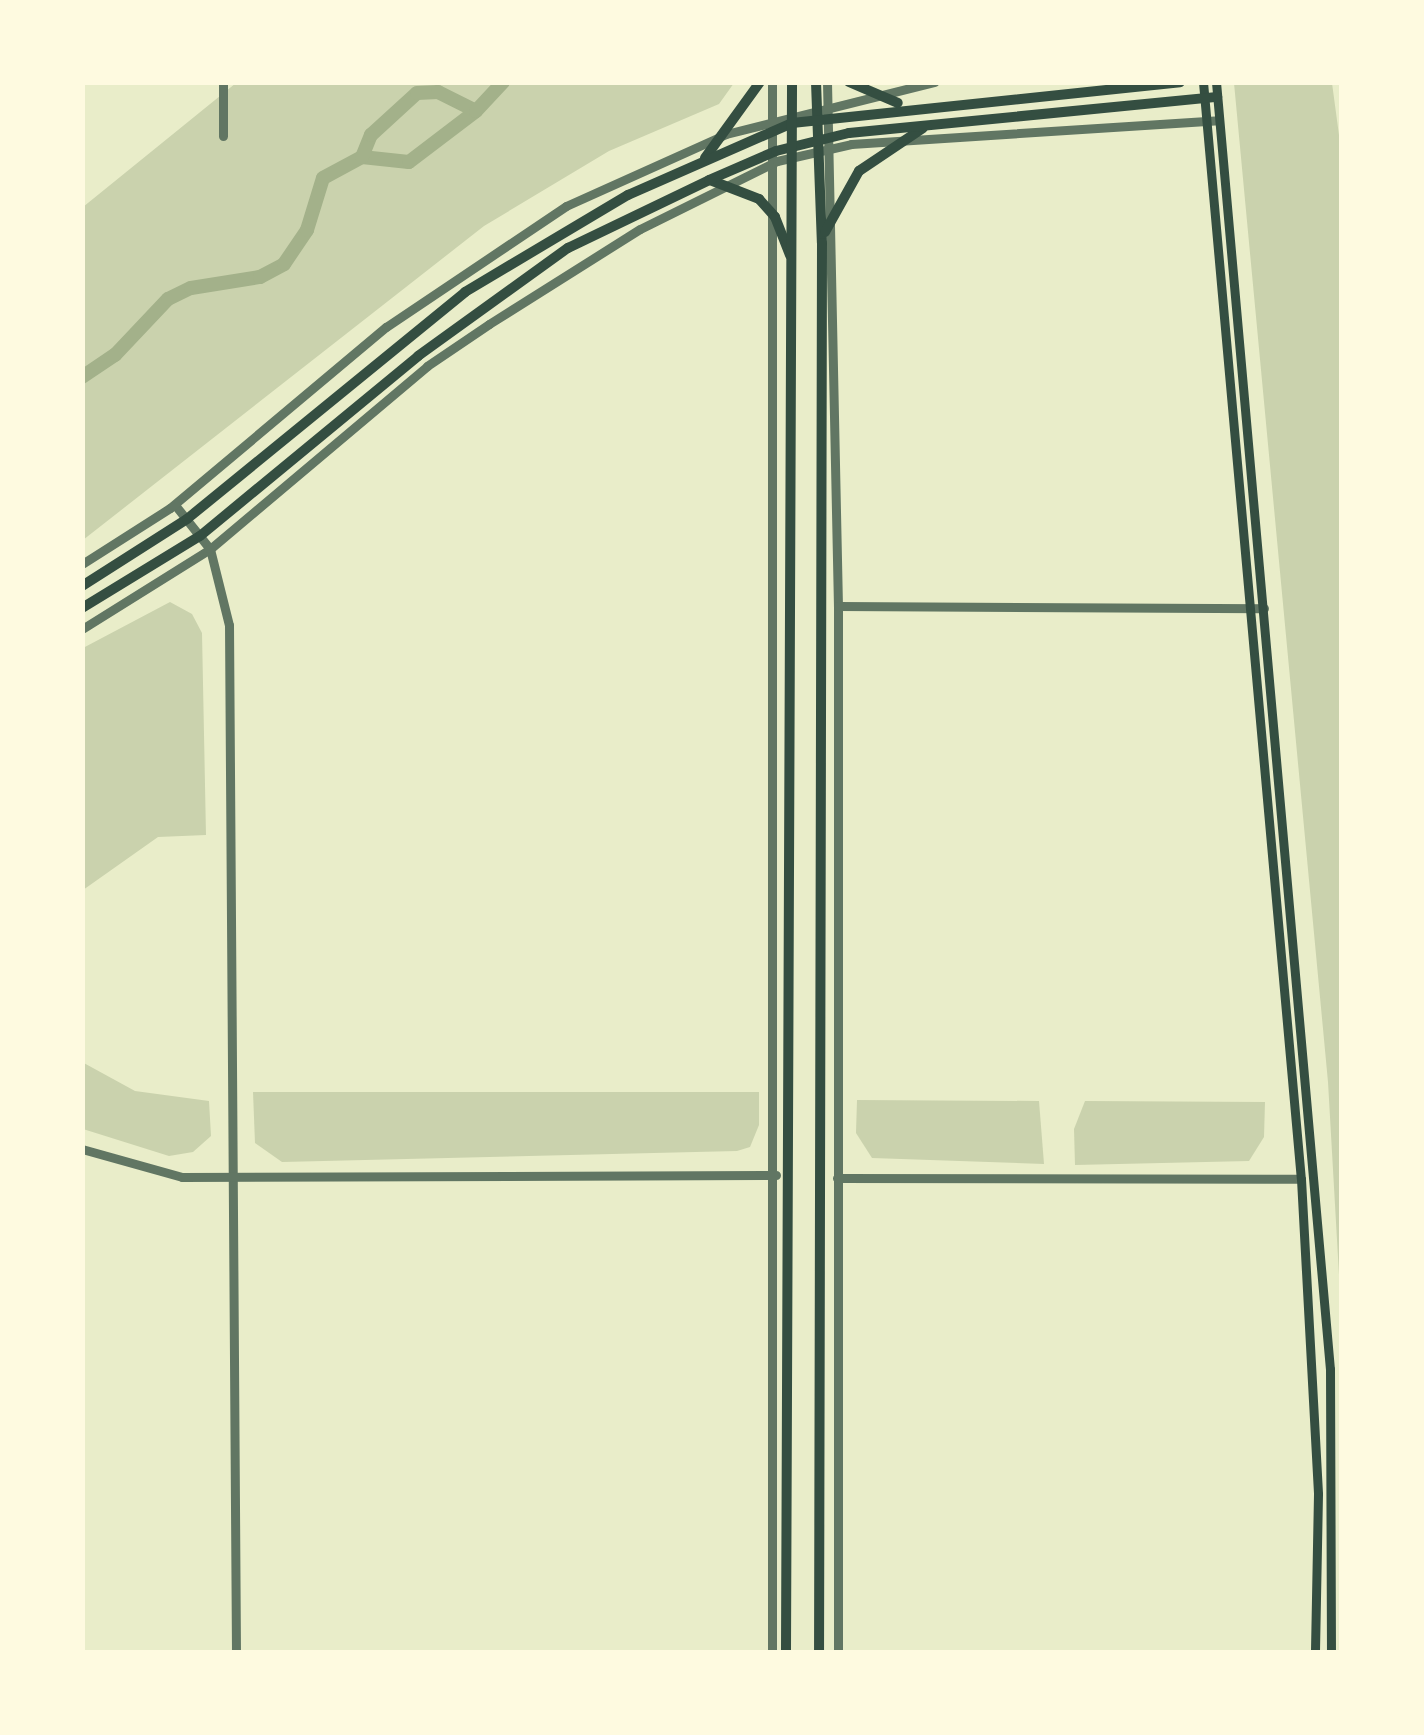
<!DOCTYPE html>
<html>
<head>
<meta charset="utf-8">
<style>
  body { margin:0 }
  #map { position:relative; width:1424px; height:1735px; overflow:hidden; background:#e9edc9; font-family:Spectral,serif }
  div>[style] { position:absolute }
  .green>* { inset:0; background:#cad2ad }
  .canal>* { height:14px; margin:-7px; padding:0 7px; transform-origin:7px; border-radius:7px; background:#a3b18a }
  .tertiary>* { height:9px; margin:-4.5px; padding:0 4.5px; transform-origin:4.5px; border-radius:4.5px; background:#617663 }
  .secondary>* { height:9px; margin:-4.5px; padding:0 4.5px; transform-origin:4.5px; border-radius:4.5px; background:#344e41 }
  .primary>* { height:10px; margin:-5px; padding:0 5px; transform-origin:5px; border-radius:5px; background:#344e41 }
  span { translate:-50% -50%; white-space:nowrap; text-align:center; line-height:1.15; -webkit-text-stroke:8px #fefae0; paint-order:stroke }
  .frame { position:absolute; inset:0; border:85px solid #fefae0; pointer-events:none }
</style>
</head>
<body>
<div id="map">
  <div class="green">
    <div style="clip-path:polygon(236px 83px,734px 83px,719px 104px,609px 151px,484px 226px,83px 540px,83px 207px)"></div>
    <div style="clip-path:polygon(1234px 83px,1332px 83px,1341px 150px,1341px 1310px,1328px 1082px)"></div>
    <div style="clip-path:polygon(170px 602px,192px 614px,202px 633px,206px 835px,158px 837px,83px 890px,83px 648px)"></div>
    <div style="clip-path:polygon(82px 1062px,135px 1091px,209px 1101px,211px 1136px,193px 1152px,169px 1156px,83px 1129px)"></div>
    <div style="clip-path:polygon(253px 1092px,759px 1092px,759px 1125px,750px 1147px,737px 1151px,282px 1162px,255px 1143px)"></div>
    <div style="clip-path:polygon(857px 1100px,1039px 1101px,1044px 1164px,872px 1158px,856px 1133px)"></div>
    <div style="clip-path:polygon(1085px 1101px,1265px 1102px,1264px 1137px,1249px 1161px,1075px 1165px,1074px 1129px)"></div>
  </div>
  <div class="canal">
    <div style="left:362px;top:157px;width:47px;rotate:6.1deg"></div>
    <div style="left:409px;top:162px;width:84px;rotate:-37.3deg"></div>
    <div style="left:82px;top:377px;width:40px;rotate:-34deg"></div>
    <div style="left:115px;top:355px;width:77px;rotate:-46.6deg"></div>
    <div style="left:168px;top:299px;width:25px;rotate:-26deg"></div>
    <div style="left:191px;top:288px;width:70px;rotate:-9.1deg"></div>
    <div style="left:260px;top:277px;width:27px;rotate:-28deg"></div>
    <div style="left:284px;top:264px;width:41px;rotate:-55.9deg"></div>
    <div style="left:307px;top:230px;width:54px;rotate:-72.9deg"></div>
    <div style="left:323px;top:178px;width:44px;rotate:-28.3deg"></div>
    <div style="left:362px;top:157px;width:24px;rotate:-68deg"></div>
    <div style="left:371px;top:135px;width:62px;rotate:-42.4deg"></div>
    <div style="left:417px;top:93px;width:21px;rotate:-3deg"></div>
    <div style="left:438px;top:92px;width:42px;rotate:26.6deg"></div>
    <div style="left:476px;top:111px;width:40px;rotate:-47deg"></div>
  </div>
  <div class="tertiary">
    <div style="left:223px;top:82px;width:54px;rotate:90deg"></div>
    <div style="left:772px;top:82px;width:1570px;rotate:90deg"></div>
    <div style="left:827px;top:82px;width:524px;rotate:88.8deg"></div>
    <div style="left:838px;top:606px;width:1046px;rotate:90deg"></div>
    <div style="left:175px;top:505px;width:56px;rotate:51.5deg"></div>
    <div style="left:210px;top:549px;width:78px;rotate:76deg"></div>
    <div style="left:229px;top:625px;width:1027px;rotate:89.61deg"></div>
    <div style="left:82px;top:564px;width:104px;rotate:-32.5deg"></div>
    <div style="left:170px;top:508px;width:282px;rotate:-40deg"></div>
    <div style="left:386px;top:327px;width:217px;rotate:-33.9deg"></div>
    <div style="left:566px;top:206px;width:175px;rotate:-24.2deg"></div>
    <div style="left:726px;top:134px;width:215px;rotate:-14deg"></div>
    <div style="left:838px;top:606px;width:426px;rotate:0.3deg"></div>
    <div style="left:82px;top:629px;width:151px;rotate:-32deg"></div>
    <div style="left:210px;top:549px;width:284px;rotate:-40.1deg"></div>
    <div style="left:427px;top:366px;width:75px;rotate:-34.1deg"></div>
    <div style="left:489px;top:324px;width:178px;rotate:-32.2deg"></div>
    <div style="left:640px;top:229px;width:153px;rotate:-26.4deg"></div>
    <div style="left:777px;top:161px;width:76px;rotate:-12.9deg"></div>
    <div style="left:851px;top:144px;width:368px;rotate:-3.7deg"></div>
    <div style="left:82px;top:1149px;width:104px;rotate:15.6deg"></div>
    <div style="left:182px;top:1177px;width:594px;rotate:-0.19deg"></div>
    <div style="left:837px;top:1178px;width:464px;rotate:0.1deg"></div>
  </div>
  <div class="secondary">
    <div style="left:1203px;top:82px;width:1101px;rotate:84.9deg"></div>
    <div style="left:1301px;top:1179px;width:315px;rotate:86.9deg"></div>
    <div style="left:1318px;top:1494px;width:158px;rotate:91.1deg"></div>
    <div style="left:1216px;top:82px;width:1292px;rotate:84.94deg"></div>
    <div style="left:1330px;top:1369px;width:283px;rotate:89.8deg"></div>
  </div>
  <div class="primary">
    <div style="left:816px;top:82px;width:161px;rotate:87.9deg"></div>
    <div style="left:822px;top:243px;width:1409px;rotate:90.12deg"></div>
    <div style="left:849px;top:82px;width:53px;rotate:23.2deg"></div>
    <div style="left:705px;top:158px;width:94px;rotate:-54.1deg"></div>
    <div style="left:710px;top:180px;width:53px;rotate:21.2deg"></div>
    <div style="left:759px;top:199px;width:24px;rotate:48deg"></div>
    <div style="left:775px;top:217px;width:41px;rotate:68.5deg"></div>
    <div style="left:825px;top:232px;width:70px;rotate:-60.9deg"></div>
    <div style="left:859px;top:171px;width:77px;rotate:-33.9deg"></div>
    <div style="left:82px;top:586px;width:125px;rotate:-32.5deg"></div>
    <div style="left:187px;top:519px;width:359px;rotate:-39.2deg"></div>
    <div style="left:465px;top:292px;width:190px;rotate:-30.8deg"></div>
    <div style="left:628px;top:195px;width:179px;rotate:-23.7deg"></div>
    <div style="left:792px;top:123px;width:390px;rotate:-6deg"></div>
    <div style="left:82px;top:608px;width:138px;rotate:-31.4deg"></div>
    <div style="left:200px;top:536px;width:283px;rotate:-39.5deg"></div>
    <div style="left:418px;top:356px;width:185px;rotate:-35.8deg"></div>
    <div style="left:568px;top:248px;width:157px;rotate:-25.7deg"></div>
    <div style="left:709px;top:180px;width:73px;rotate:-23.4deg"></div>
    <div style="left:776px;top:151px;width:75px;rotate:-13.9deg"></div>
    <div style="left:849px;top:133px;width:370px;rotate:-5.6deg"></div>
    <div style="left:786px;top:1652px;width:1570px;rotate:-89.78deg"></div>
  </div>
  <div class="frame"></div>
</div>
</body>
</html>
